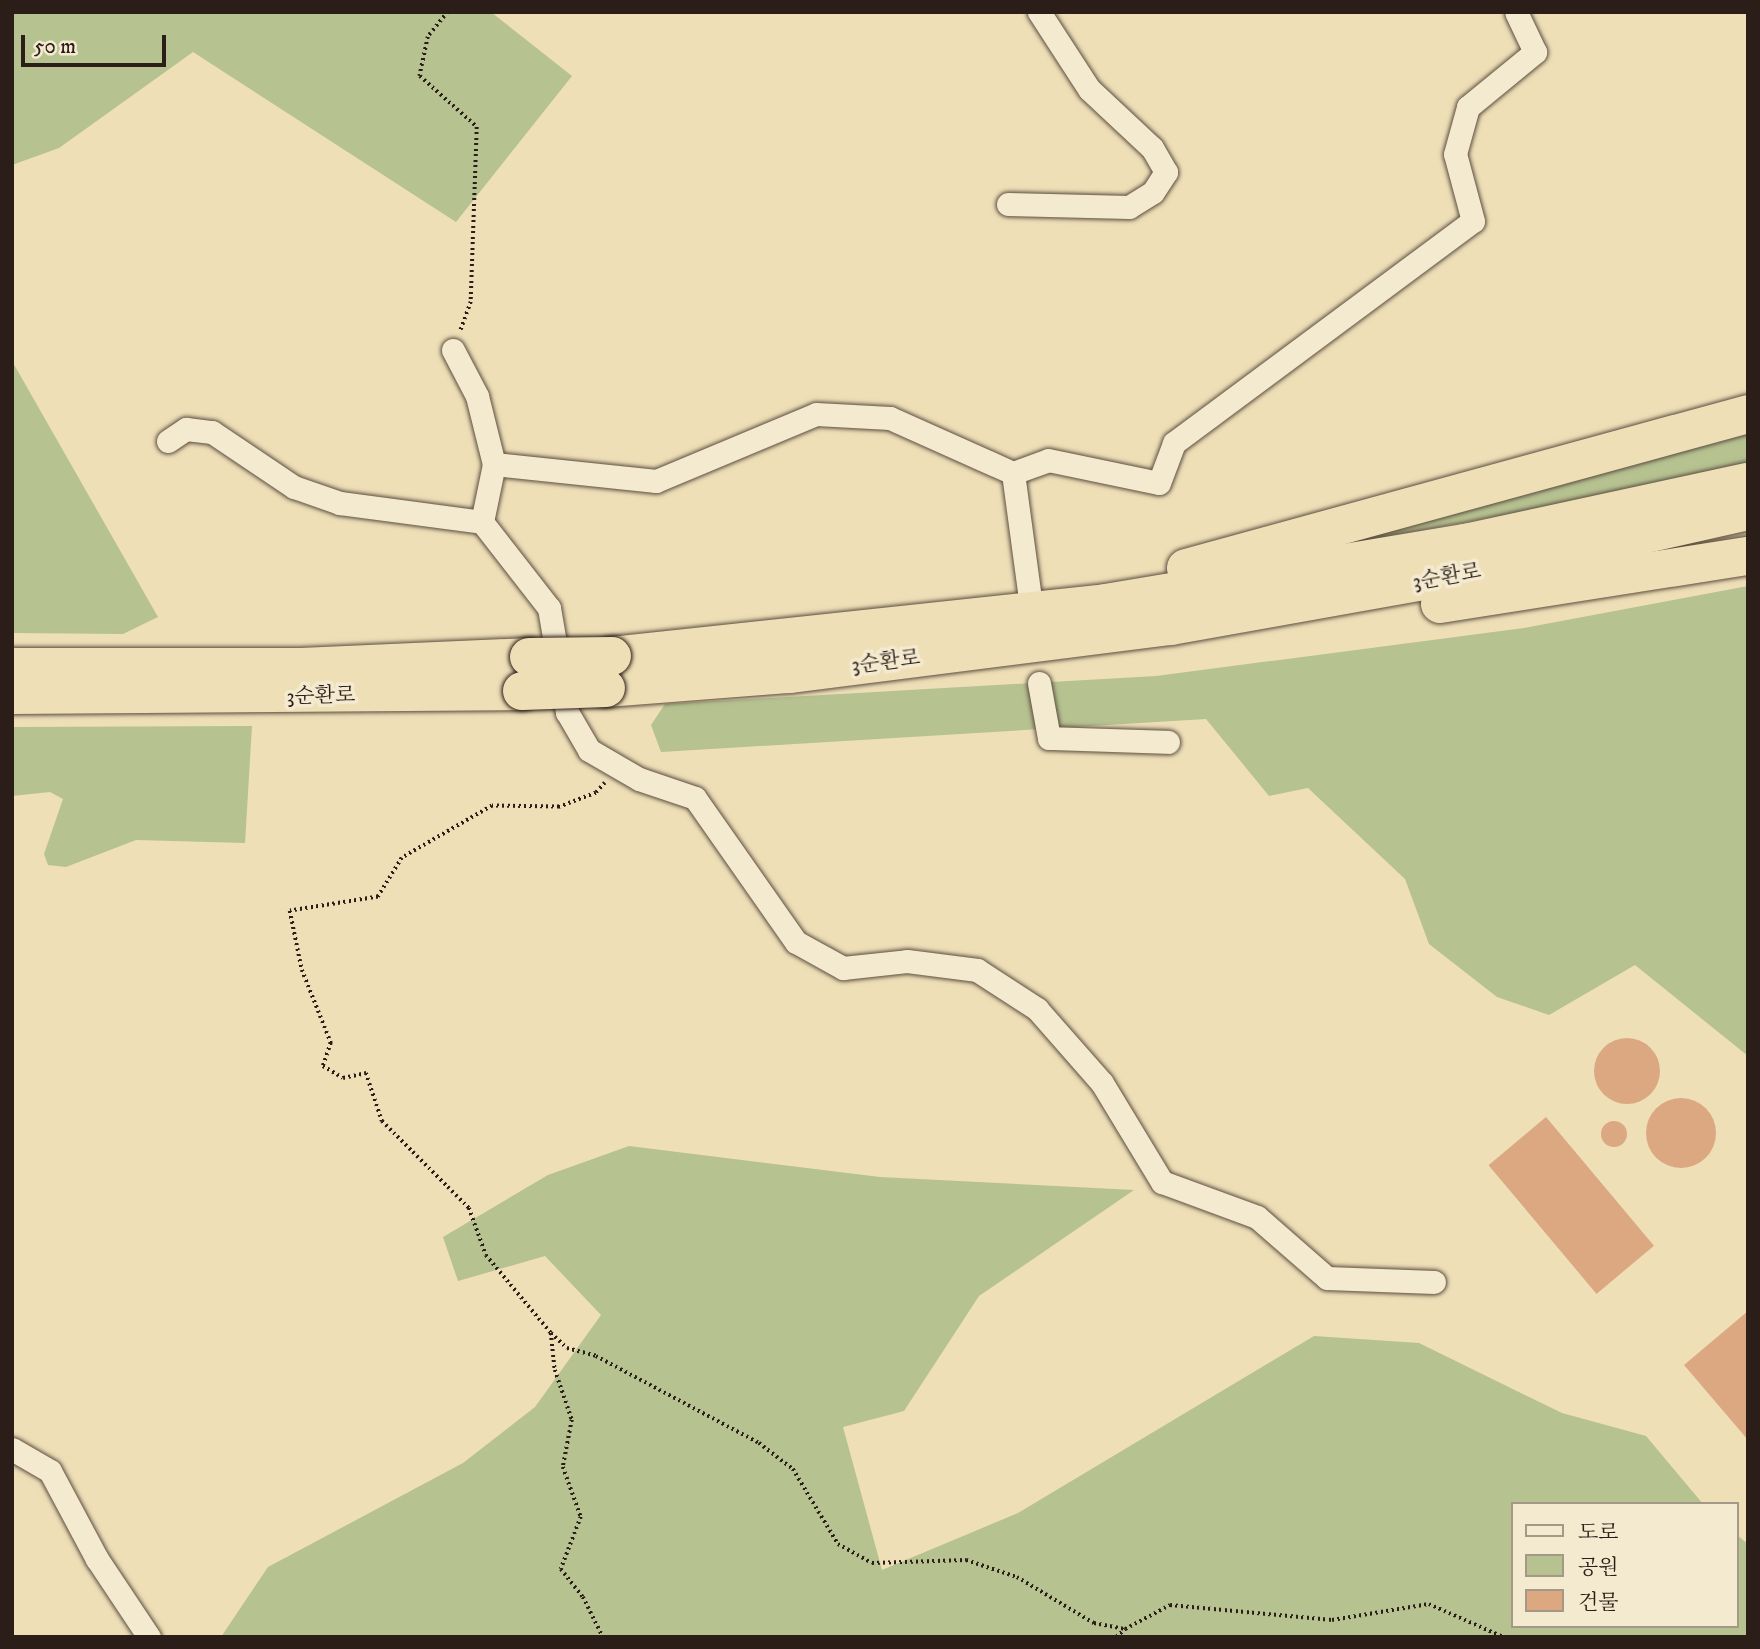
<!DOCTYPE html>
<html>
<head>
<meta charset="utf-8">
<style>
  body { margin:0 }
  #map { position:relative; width:1760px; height:1649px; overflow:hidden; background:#eedfb7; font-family:"IM FELL DW Pica","Noto Serif KR",serif }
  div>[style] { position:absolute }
  .green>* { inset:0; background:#b6c290 }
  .building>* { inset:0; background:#dca882; transform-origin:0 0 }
  .round { border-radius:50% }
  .path>* { height:3.5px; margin-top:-1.75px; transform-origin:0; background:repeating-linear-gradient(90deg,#2b1e18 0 2px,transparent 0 5.5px) }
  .roads { filter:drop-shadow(0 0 2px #5c4e40) drop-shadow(0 0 2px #5c4e40) }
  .street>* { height:23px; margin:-11.5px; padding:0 11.5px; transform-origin:11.5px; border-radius:11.5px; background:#f4ead0 }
  .highway>* { height:38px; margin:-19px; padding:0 19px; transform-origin:19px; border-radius:19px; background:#eedfb7 }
  .bridges { filter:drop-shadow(0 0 2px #2b1e18) drop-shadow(0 0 2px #2b1e18) }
  .highway-bridge>* { height:38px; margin:-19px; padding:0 19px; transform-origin:19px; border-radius:19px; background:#eedfb7 }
  span { translate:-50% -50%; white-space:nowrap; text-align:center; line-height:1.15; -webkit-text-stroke:7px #f4ead0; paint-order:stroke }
  .street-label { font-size:21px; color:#2b1e18 }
  .frame { position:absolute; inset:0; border:14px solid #2b1e18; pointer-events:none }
  .legend { position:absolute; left:1511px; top:1502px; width:228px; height:126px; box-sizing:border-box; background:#f4ead0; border:2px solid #a49886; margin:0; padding:9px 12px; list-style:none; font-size:21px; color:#2b1e18 }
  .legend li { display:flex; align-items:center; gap:14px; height:35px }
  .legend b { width:35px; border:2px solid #a49886 }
  .scale { position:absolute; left:21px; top:35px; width:145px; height:32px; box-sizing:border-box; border:4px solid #2b1e18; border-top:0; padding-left:9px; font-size:21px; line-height:24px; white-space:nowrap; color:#2b1e18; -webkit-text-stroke:5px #f4ead0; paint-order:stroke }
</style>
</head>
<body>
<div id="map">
  <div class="green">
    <div style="clip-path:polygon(12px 12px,491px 12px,572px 76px,456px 222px,193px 52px,59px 148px,12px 165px)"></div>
    <div style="clip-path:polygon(12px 361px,158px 617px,123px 634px,12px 633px)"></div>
    <div style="clip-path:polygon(1748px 427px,1748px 470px,1287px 555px)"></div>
    <div style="clip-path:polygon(1748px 586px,1748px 1056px,1635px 965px,1549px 1015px,1497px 997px,1429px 944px,1405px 879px,1308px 788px,1269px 796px,1206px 719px,661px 752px,651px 725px,665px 704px,1156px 676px,1524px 628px)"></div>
    <div style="clip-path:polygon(252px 726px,245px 843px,136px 840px,66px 867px,48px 865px,44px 854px,63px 799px,50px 792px,12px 796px,12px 727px)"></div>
    <div style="clip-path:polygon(629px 1146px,880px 1177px,1134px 1190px,979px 1296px,904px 1411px,843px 1427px,882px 1570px,1018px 1513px,1314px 1336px,1419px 1343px,1562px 1413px,1646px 1436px,1703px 1504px,1513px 1504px,1513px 1626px,1737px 1626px,1737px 1535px,1748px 1544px,1748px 1637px,221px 1637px,268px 1567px,463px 1463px,535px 1407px,601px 1315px,545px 1256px,458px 1281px,443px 1237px,548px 1175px)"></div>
  </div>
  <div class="building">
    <div class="round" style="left:1594px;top:1038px;width:66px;height:66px"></div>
    <div class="round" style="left:1646px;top:1098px;width:70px;height:70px"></div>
    <div style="left:1546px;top:1117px;width:168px;height:75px;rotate:50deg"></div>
    <div class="round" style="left:1601px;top:1121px;width:26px;height:26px"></div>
    <div style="clip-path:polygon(1748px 1311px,1748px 1440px,1684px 1365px)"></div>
  </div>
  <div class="path">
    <div style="left:448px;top:12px;width:32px;rotate:129deg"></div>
    <div style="left:428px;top:37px;width:40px;rotate:102deg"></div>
    <div style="left:420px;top:76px;width:76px;rotate:41.8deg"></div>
    <div style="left:477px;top:127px;width:175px;rotate:92deg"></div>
    <div style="left:471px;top:302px;width:32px;rotate:110deg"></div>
    <div style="left:605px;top:783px;width:13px;rotate:132deg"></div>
    <div style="left:596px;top:793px;width:40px;rotate:159deg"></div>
    <div style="left:559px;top:807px;width:67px;rotate:-179.1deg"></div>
    <div style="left:492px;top:806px;width:104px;rotate:150deg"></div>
    <div style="left:402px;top:858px;width:46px;rotate:121.6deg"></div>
    <div style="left:378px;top:897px;width:89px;rotate:171deg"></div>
    <div style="left:290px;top:911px;width:60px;rotate:78.5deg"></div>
    <div style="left:302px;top:970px;width:79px;rotate:68.3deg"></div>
    <div style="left:331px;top:1043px;width:24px;rotate:109deg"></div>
    <div style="left:323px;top:1066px;width:23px;rotate:31deg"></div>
    <div style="left:343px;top:1078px;width:24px;rotate:-12deg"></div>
    <div style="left:366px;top:1073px;width:51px;rotate:71.6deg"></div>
    <div style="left:382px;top:1121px;width:123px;rotate:45deg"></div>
    <div style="left:469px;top:1208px;width:50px;rotate:70.1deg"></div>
    <div style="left:486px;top:1255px;width:102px;rotate:50.2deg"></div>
    <div style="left:551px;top:1333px;width:22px;rotate:43deg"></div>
    <div style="left:567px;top:1348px;width:30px;rotate:15deg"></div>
    <div style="left:596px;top:1356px;width:185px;rotate:28.1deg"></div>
    <div style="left:759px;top:1443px;width:43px;rotate:37.4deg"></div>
    <div style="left:793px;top:1469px;width:87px;rotate:59deg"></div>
    <div style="left:838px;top:1544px;width:39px;rotate:29deg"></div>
    <div style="left:872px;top:1563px;width:94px;rotate:-1.8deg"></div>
    <div style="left:966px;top:1560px;width:54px;rotate:18.4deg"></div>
    <div style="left:1017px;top:1577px;width:90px;rotate:30.9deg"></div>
    <div style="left:1094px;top:1623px;width:32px;rotate:11deg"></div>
    <div style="left:1125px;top:1629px;width:51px;rotate:-28.1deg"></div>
    <div style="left:1170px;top:1605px;width:163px;rotate:5.3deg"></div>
    <div style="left:1332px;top:1620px;width:98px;rotate:-9.4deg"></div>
    <div style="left:1429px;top:1604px;width:81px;rotate:24deg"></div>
    <div style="left:551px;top:1333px;width:37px;rotate:84deg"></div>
    <div style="left:555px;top:1370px;width:53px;rotate:71.2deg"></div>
    <div style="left:572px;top:1420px;width:48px;rotate:100.8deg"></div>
    <div style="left:563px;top:1467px;width:53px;rotate:70.2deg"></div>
    <div style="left:581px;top:1517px;width:56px;rotate:111deg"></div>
    <div style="left:561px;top:1569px;width:36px;rotate:52deg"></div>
    <div style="left:583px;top:1597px;width:45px;rotate:63.4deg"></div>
    <div style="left:1116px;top:1637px;width:12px;rotate:-42deg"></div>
  </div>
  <div class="roads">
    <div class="street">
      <div style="left:1008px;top:204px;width:121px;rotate:1.4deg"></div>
      <div style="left:1129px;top:207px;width:28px;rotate:-32deg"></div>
      <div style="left:1153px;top:192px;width:24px;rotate:-57deg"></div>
      <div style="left:1166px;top:172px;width:28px;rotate:-120deg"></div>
      <div style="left:1152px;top:148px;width:86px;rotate:-136.9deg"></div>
      <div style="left:1089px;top:89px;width:92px;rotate:-123deg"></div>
      <div style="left:453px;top:350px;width:52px;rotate:62.4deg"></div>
      <div style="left:477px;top:396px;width:70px;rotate:76deg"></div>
      <div style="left:494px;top:464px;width:163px;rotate:6deg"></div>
      <div style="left:656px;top:481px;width:173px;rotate:-22.7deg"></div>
      <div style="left:816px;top:414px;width:74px;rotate:3.1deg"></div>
      <div style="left:890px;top:418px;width:135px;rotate:24.1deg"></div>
      <div style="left:1013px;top:473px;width:37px;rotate:-20deg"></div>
      <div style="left:1048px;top:460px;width:113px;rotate:11.7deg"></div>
      <div style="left:1159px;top:483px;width:43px;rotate:-69.4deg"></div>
      <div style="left:1174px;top:443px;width:372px;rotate:-36.6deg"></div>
      <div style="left:1473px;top:221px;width:69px;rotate:-105deg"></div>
      <div style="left:1455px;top:154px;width:49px;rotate:-74.5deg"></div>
      <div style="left:1468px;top:107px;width:87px;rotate:-39.4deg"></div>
      <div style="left:1535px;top:52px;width:44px;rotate:-115.4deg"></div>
      <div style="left:168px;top:441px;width:22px;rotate:-34deg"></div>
      <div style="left:186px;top:429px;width:26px;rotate:7deg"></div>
      <div style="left:212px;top:432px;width:99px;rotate:33.9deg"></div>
      <div style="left:294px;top:487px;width:49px;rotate:19.2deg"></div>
      <div style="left:340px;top:503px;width:143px;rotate:7.6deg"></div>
      <div style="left:482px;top:522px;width:109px;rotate:52.1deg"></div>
      <div style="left:549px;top:608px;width:106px;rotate:80.2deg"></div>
      <div style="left:567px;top:712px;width:44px;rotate:59.9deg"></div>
      <div style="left:589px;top:750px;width:58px;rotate:30.1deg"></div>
      <div style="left:639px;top:779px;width:59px;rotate:18.7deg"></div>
      <div style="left:695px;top:798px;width:176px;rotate:55deg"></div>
      <div style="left:796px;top:942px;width:54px;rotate:29deg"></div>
      <div style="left:843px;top:968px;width:64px;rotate:-6.2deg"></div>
      <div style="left:907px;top:961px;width:71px;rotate:7.3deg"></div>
      <div style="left:977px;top:970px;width:72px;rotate:33deg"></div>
      <div style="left:1037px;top:1009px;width:98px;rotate:48.7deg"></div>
      <div style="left:1102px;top:1083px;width:116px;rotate:58.8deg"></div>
      <div style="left:1162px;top:1182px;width:101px;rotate:20.2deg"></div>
      <div style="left:1257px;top:1217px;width:93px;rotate:41.1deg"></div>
      <div style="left:1327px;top:1278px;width:107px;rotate:2.1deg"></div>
      <div style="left:1013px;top:473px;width:127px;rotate:82.3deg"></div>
      <div style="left:482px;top:522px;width:59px;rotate:-78.3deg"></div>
      <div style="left:1039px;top:683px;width:56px;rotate:79.7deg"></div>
      <div style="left:1049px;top:738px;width:119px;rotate:1.9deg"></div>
      <div style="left:12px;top:1449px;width:44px;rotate:30.1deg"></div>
      <div style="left:50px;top:1471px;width:100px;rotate:61.9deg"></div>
      <div style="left:97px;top:1559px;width:94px;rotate:56.3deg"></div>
    </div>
    <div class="highway">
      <div style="left:1186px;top:568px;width:583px;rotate:-15.32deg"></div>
      <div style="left:1440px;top:604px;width:312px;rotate:-8.9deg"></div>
      <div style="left:612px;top:656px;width:496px;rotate:-6.1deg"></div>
      <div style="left:1105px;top:603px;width:365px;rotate:-9.5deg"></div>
      <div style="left:1465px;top:543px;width:289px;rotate:-12.2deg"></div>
      <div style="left:12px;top:667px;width:289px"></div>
      <div style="left:301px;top:667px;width:228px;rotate:-2.5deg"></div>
      <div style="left:606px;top:688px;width:185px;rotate:-4.4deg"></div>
      <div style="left:790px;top:674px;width:384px;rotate:-7.2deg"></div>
      <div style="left:1171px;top:626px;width:320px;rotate:-10.1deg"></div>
      <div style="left:1486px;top:570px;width:269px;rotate:-12.7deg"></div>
      <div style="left:12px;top:695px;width:510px;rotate:-0.45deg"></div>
    </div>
  </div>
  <div class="bridges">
    <div class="highway-bridge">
      <div style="left:529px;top:657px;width:83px;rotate:-0.7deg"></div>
      <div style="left:522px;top:691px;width:84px;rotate:-2deg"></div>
    </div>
  </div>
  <div class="street-label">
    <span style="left:1447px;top:577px;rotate:-10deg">3순환로</span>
    <span style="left:886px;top:662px;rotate:-7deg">3순환로</span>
    <span style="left:321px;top:696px;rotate:-1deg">3순환로</span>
  </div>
  <div class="frame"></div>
  <ul class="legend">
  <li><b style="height:9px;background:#f4ead0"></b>도로</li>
  <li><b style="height:19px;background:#b6c290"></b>공원</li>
  <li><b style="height:19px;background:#dca882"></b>건물</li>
  </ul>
  <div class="scale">50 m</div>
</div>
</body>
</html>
